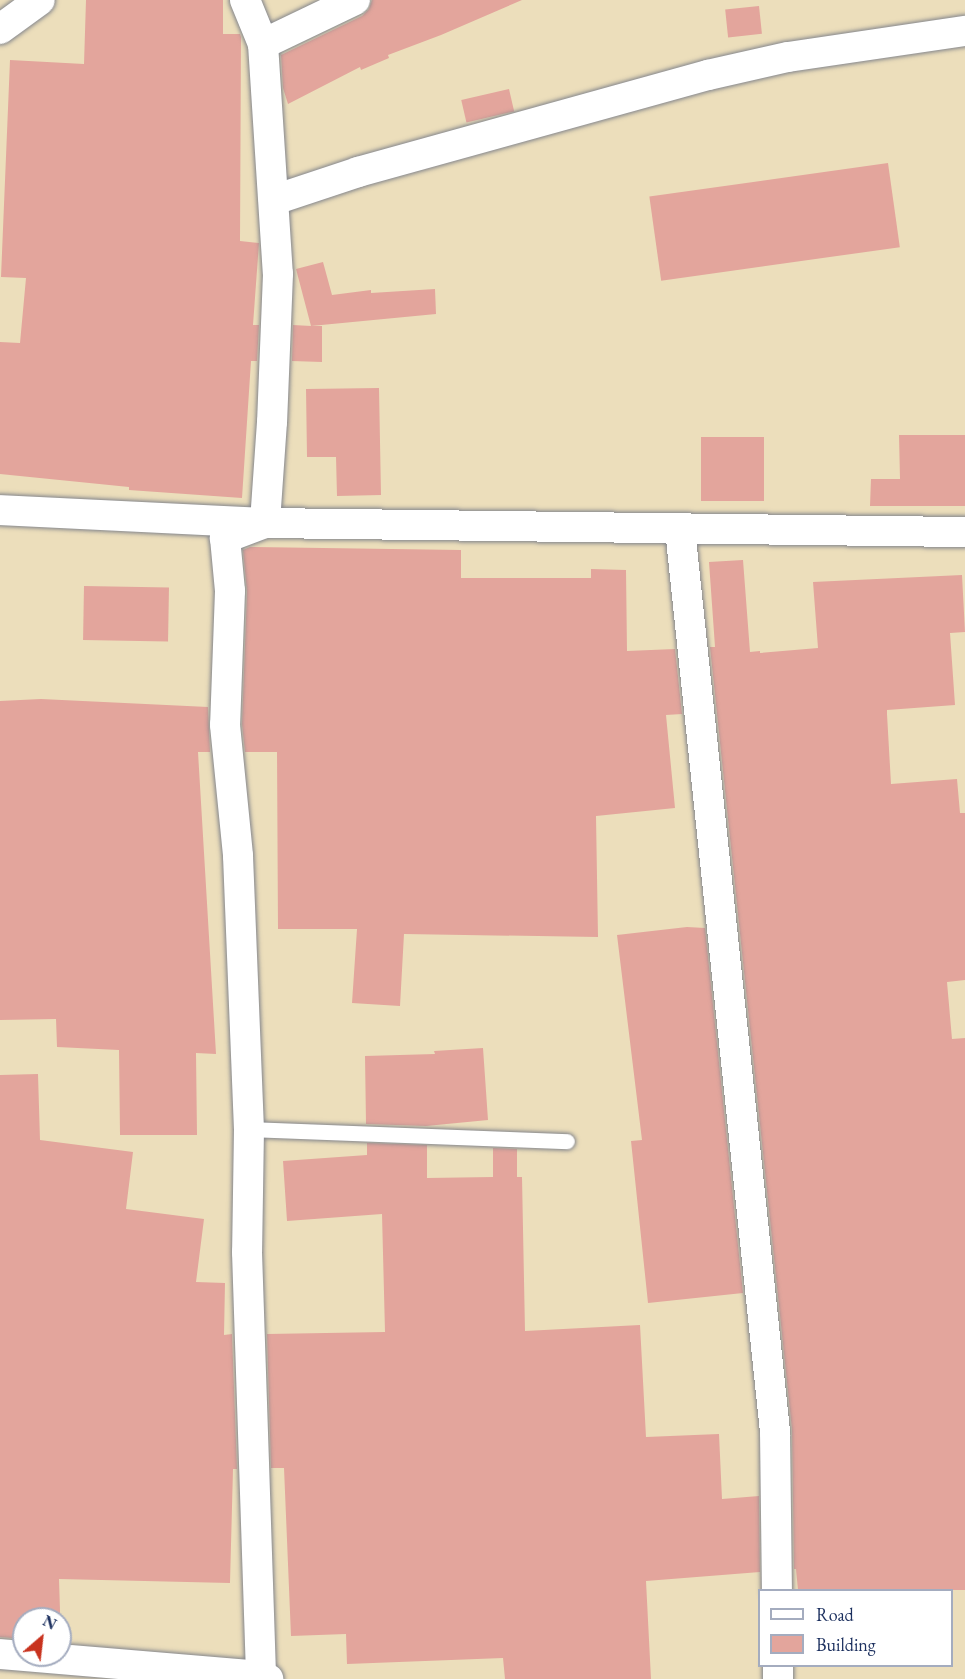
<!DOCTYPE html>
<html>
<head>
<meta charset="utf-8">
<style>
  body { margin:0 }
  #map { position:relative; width:965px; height:1679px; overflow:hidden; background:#ecdebb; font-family:"EB Garamond",serif }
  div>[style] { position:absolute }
  .building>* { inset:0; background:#e3a59c; transform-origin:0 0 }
  .roads { filter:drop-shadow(0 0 2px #84868c) drop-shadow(0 0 2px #84868c) }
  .lane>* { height:15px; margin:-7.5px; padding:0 7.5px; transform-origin:7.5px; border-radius:7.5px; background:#fff }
  .street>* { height:30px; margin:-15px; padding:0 15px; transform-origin:15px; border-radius:15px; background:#fff }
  span { translate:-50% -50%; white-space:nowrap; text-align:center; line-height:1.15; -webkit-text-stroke:4.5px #fff; paint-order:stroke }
  .legend { position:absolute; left:758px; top:1589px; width:195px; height:78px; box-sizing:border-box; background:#fff; border:2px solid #a4acbf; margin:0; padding:8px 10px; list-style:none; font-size:18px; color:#1b2f5e }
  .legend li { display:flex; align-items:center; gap:12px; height:30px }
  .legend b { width:30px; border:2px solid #a4acbf }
  .north { position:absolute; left:12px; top:1607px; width:60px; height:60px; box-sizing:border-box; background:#fff; border:2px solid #a4acbf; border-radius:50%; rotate:28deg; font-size:16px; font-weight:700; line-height:24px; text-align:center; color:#1b2f5e }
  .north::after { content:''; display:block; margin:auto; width:21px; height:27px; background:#c8321e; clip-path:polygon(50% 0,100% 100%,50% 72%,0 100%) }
</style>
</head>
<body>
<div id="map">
  <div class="building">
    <div style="clip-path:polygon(86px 0,223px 0,223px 34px,240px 34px,241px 37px,240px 241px,259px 243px,253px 325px,259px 325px,257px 361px,251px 361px,242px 498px,129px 490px,129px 487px,0 474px,0 342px,20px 343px,26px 278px,1px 277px,10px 60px,84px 64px)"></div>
    <div style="clip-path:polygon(372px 0,522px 0,441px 35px,388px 55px,389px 58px,361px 70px,360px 67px,288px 104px,283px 88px,281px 55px,362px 16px,369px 9px)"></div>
    <div style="left:759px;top:6px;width:28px;height:34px;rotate:84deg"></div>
    <div style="left:509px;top:89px;width:23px;height:49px;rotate:77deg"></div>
    <div style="left:888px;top:163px;width:85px;height:241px;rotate:82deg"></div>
    <div style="clip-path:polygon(323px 262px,332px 295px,371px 290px,371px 293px,435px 289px,436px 314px,311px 326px,322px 326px,322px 362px,292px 361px,293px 325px,311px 326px,296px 269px)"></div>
    <div style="clip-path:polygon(379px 388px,381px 495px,337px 496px,336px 457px,307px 457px,306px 389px)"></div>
    <div style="clip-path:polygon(899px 435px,965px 435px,965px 506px,870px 506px,871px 479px,900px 479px)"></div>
    <div style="left:701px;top:437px;width:63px;height:64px"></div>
    <div style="clip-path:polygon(250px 547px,461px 550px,461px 578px,591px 578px,591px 569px,626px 570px,627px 651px,675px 649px,682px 714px,666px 715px,675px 808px,596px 816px,598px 937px,404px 934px,400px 1006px,352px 1003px,357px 929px,278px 929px,277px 752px,245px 752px,242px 724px,247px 592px,243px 550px)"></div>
    <div style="clip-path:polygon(743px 560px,750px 652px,760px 651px,760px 653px,818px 648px,813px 582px,962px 575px,965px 632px,950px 633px,955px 705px,887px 710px,887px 714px,891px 784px,957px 779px,960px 813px,965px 813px,965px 980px,947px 982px,952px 1039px,965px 1038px,965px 1590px,798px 1590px,796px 1569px,794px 1569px,792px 1430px,710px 647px,715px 647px,709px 562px)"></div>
    <div style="left:84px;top:586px;width:85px;height:54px;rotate:1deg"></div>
    <div style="clip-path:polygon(41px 699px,208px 707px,210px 752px,198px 752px,216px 1054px,196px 1053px,197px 1135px,120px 1135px,119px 1050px,57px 1047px,56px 1019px,0 1020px,0 701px)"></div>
    <div style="clip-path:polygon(687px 927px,705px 928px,743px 1293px,648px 1303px,631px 1141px,642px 1140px,617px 935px)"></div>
    <div style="clip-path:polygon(483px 1048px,488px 1120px,426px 1126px,366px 1124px,365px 1056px,435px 1054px,434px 1051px)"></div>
    <div style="clip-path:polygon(38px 1074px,40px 1140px,133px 1152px,126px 1209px,204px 1219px,196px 1282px,225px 1283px,224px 1335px,232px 1334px,237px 1469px,233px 1469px,230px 1583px,59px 1579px,61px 1642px,60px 1619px,24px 1619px,24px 1639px,0 1637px,0 1075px)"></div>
    <div style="clip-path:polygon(367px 1143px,427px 1145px,427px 1178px,493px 1177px,493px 1148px,517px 1149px,517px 1177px,522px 1177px,525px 1331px,640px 1325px,646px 1437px,719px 1434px,722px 1499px,759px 1496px,760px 1572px,646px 1581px,651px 1679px,505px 1679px,503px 1658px,347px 1664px,346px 1634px,291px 1636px,284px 1468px,271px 1468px,267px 1334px,385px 1332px,382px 1214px,287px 1221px,283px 1161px,367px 1155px)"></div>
  </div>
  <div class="roads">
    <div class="lane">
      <div style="left:249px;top:1129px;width:318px;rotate:2.2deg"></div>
    </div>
    <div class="street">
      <div style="left:245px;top:0;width:48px;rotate:67.8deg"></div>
      <div style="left:263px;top:44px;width:230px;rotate:86.3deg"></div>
      <div style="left:278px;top:274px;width:148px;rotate:92.3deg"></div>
      <div style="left:272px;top:422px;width:101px;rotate:94deg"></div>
      <div style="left:265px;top:523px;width:43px;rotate:159.4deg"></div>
      <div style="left:225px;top:538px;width:53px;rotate:84.6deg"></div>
      <div style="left:230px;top:591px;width:134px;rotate:92.1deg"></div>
      <div style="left:225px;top:725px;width:132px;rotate:84.3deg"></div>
      <div style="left:238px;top:856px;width:273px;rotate:87.7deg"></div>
      <div style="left:249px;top:1129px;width:123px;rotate:90.9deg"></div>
      <div style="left:247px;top:1252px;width:424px;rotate:88.1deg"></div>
      <div style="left:261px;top:1676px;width:8px;rotate:23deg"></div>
      <div style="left:0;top:29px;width:49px;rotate:-35.9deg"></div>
      <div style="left:263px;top:44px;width:102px;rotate:-25.6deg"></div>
      <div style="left:274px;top:200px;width:89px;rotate:-18.4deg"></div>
      <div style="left:358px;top:172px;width:363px;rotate:-15.5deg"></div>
      <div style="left:708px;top:75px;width:82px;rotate:-12.7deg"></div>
      <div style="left:788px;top:57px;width:179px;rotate:-8.4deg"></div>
      <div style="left:0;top:510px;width:265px;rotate:2.8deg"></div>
      <div style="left:265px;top:523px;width:700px;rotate:0.74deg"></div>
      <div style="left:680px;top:529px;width:908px;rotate:83.99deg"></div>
      <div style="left:775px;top:1432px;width:158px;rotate:89.3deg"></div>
      <div style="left:0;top:1654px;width:262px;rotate:4.8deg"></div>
      <div style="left:778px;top:1666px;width:13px;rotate:90deg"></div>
    </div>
  </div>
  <ul class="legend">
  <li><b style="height:8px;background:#fff"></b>Road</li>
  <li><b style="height:16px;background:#e3a59c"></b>Building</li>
  </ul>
  <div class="north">N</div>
</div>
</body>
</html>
